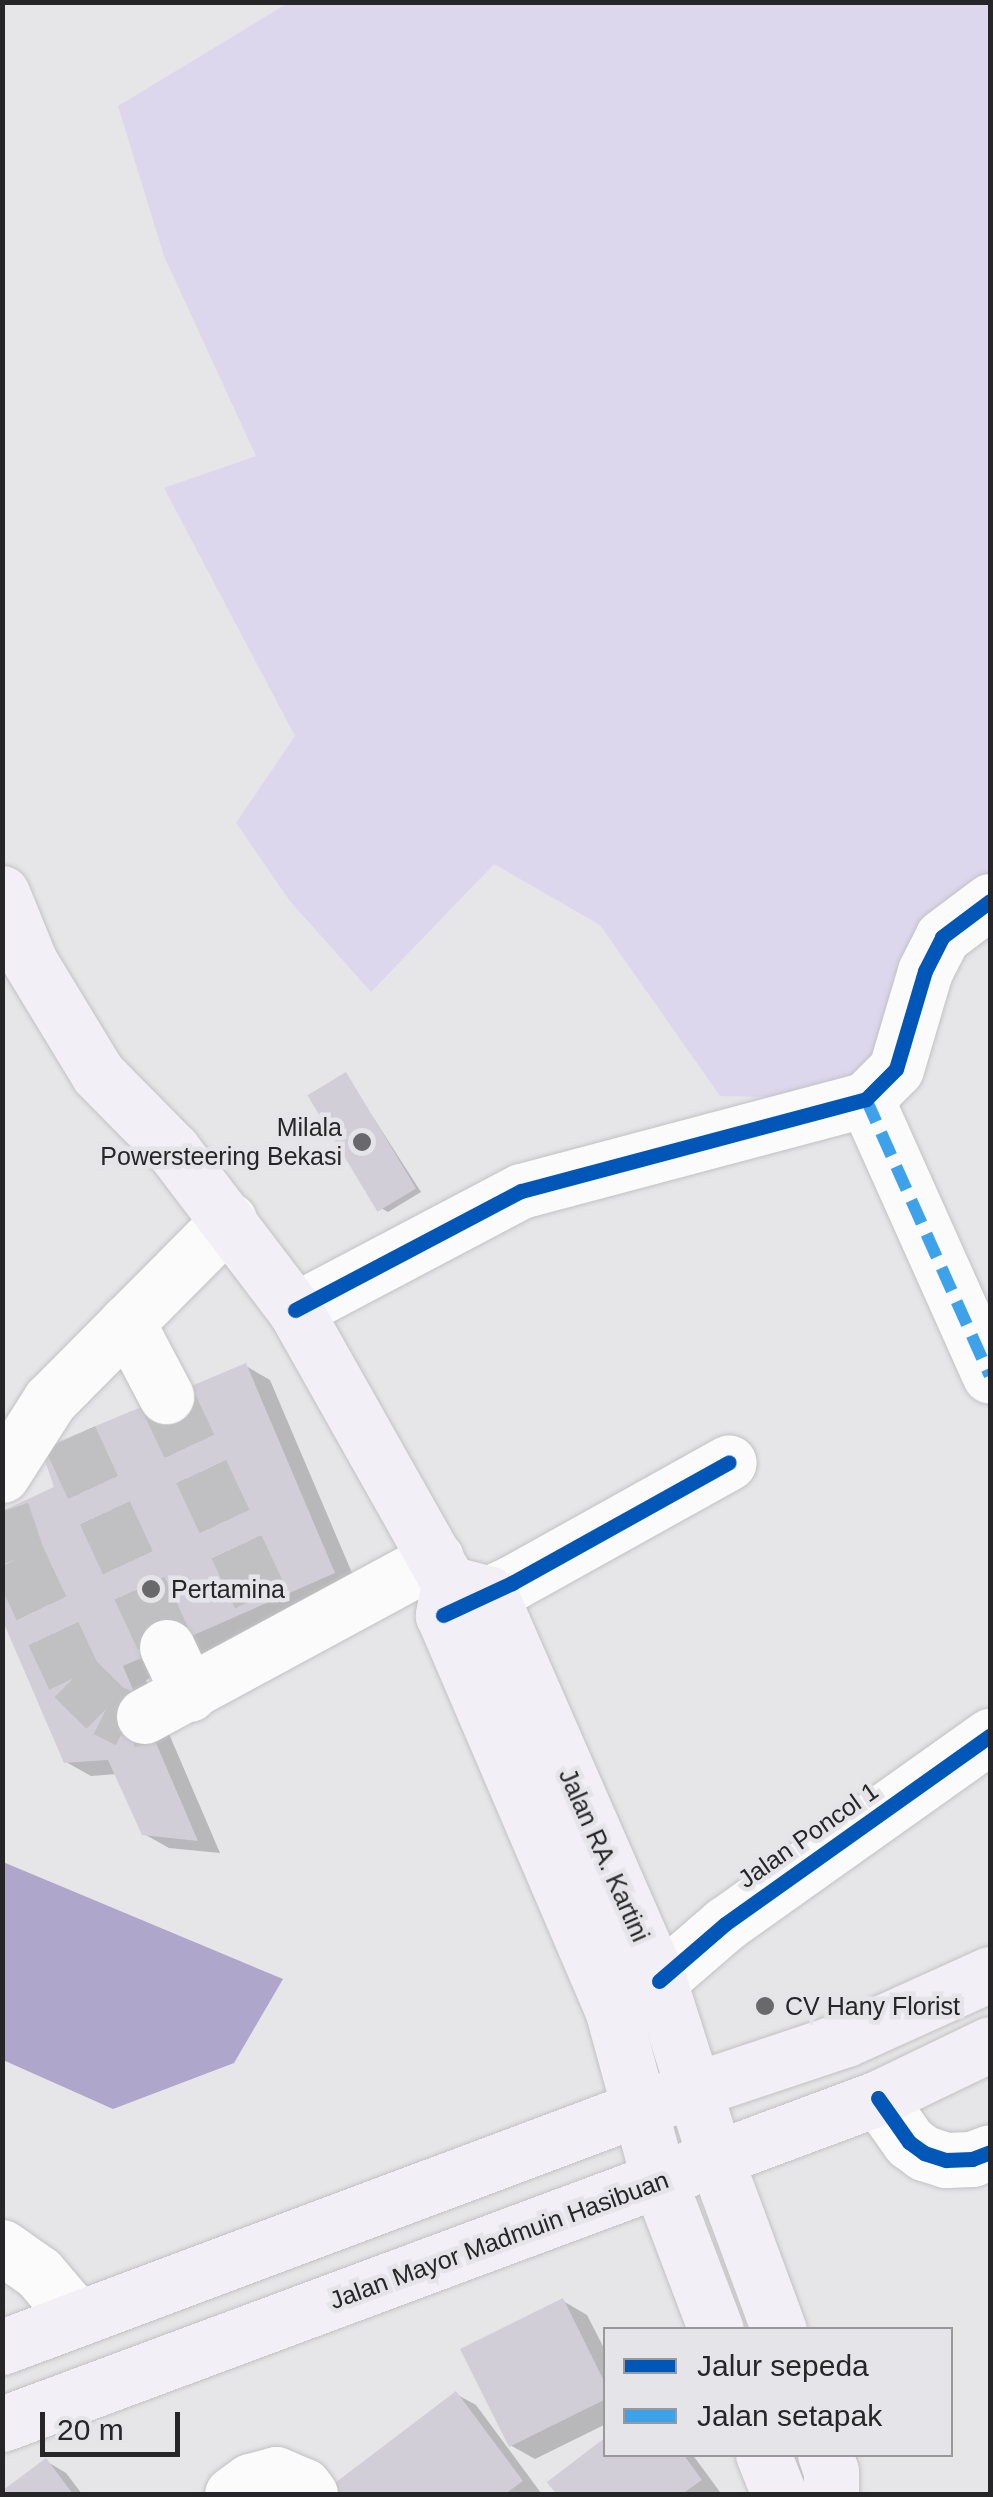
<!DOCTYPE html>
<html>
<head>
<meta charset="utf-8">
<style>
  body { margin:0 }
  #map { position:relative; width:993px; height:2497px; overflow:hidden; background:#e6e5e8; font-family:Arial,sans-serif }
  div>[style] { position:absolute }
  .green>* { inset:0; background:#ddd7ed }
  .water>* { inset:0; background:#afa6cb }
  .shadow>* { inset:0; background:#0003 }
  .building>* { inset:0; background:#d1ced8; transform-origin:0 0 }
  .minor-tunnel>* { height:55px; margin-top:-27.5px; transform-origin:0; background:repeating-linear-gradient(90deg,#c0bfc1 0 55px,transparent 0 83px) }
  .roads { filter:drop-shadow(0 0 2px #c2c2c3) drop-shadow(0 0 2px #c2c2c3) }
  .minor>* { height:55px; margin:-27.5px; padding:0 27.5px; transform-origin:27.5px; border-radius:27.5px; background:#fbfbfc }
  .major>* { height:55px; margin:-27.5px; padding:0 27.5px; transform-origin:27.5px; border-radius:27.5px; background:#f2f0f6 }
  .quiet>* { height:12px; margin-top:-6px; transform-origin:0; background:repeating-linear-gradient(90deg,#3ea2eb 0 25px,transparent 0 37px) }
  .cycleway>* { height:15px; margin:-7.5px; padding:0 7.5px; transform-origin:7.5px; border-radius:7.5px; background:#0057b8 }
  .dots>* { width:28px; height:28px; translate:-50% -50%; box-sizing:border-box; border:5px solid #e5e4e9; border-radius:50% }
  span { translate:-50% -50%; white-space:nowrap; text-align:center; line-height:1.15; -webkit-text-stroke:9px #e5e4e9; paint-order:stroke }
  .poi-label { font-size:25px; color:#262527 }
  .right { translate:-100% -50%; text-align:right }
  .left { translate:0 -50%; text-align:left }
  .street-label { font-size:25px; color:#262527 }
  .frame { position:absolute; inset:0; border:5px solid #262527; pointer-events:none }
  .legend { position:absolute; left:603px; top:2327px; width:350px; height:130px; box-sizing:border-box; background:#e5e4e9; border:2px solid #99989b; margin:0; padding:12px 18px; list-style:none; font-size:30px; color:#262527 }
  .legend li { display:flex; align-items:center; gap:20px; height:50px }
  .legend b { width:50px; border:2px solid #99989b }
  .scale { position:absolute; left:40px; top:2412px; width:140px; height:45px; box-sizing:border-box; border:5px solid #262527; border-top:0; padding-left:12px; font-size:30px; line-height:35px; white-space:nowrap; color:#262527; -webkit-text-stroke:8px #e5e4e9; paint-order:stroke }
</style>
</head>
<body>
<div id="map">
  <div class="green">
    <div style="clip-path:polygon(288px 3px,990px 3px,990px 901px,866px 1099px,720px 1096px,600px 925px,494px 864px,371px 992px,290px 901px,236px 823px,295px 736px,164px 488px,256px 456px,164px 256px,118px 106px)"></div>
  </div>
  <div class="water">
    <div style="clip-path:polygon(3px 1862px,283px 1979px,234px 2063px,113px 2109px,3px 2060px)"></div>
  </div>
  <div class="shadow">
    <div style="clip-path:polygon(346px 1075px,421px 1192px,388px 1212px,381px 1208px)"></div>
    <div style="clip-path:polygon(246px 1366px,270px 1380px,358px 1587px,146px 1680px,220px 1853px,169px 1848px,144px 1834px,117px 1774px,91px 1776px,66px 1762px,57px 1489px)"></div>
    <div style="clip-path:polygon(563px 2301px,587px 2315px,606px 2352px,606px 2424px,535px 2459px,510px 2445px)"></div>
    <div style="clip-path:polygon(456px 2394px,476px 2405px,541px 2493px,341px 2494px,334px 2486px)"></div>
    <div style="clip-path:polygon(606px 2454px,692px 2454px,720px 2492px,560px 2494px,550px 2482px)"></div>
    <div style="clip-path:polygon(46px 2461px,66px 2473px,82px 2494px,2px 2494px)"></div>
  </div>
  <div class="building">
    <div style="left:346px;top:1072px;width:136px;height:45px;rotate:59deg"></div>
    <div style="clip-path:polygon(246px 1363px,335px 1573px,123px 1666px,198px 1841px,142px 1835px,108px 1760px,64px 1763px,2px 1619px,2px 1511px,54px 1487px,41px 1449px)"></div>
    <div style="clip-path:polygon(563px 2298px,606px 2385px,606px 2399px,509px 2447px,460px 2349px)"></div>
    <div style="clip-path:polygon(456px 2391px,523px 2481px,505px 2494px,337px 2494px,331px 2486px)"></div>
    <div style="clip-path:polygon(606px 2437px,606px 2454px,683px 2454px,702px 2480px,682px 2494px,556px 2494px,547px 2482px)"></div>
    <div style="clip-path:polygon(46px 2458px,73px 2494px,2px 2494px,2px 2491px)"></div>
  </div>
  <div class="minor-tunnel">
    <div style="left:166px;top:1396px;width:231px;rotate:64.9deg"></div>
    <div style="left:70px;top:1437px;width:231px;rotate:65.2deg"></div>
    <div style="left:2px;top:1511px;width:50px;rotate:71.2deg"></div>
    <div style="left:18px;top:1558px;width:132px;rotate:64.8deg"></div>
    <div style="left:74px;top:1677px;width:45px;rotate:45deg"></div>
    <div style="left:106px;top:1709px;width:25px;rotate:27deg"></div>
    <div style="left:128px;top:1720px;width:16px;rotate:-14deg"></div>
  </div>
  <div class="roads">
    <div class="minor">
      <div style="left:866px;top:1099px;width:303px;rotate:65.9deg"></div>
      <div style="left:295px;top:1310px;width:255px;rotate:-27.8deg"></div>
      <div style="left:521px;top:1191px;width:357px;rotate:-14.9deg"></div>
      <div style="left:866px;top:1099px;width:42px;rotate:-45deg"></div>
      <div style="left:896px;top:1069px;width:102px;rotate:-73.5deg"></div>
      <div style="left:925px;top:971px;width:38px;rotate:-63deg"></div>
      <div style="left:942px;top:937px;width:60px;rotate:-36.9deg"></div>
      <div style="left:127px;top:1322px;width:84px;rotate:62.2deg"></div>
      <div style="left:2px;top:1475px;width:89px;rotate:-57.4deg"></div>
      <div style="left:50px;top:1400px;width:254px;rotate:-45.2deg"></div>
      <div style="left:446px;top:1614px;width:73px;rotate:-25.2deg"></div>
      <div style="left:512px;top:1583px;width:248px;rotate:-29.1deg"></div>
      <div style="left:167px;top:1647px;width:52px;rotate:64.9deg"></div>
      <div style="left:144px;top:1716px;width:332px;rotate:-28.4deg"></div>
      <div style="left:659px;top:1981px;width:87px;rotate:-40.8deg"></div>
      <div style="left:725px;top:1924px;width:325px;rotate:-35.4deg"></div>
      <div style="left:878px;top:2098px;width:54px;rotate:54.8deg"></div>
      <div style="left:909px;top:2142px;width:19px;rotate:36deg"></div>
      <div style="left:924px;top:2153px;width:23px;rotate:18deg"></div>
      <div style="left:946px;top:2160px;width:26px;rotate:-2deg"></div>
      <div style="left:972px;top:2159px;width:19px;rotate:-21deg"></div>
      <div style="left:2px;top:2247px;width:45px;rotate:35.1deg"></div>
      <div style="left:39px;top:2273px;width:59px;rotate:49.8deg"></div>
      <div style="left:232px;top:2494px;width:22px;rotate:-36deg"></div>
      <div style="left:250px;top:2481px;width:27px;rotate:-15deg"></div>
      <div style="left:276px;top:2474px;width:30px;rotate:23deg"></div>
      <div style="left:304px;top:2486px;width:10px;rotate:53deg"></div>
    </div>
    <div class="major">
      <div style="left:2px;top:893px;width:74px;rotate:67.9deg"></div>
      <div style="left:30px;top:962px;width:131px;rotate:58.7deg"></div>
      <div style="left:98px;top:1074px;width:107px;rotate:45.4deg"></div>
      <div style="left:173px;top:1150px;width:201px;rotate:52.7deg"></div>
      <div style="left:295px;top:1310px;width:313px;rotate:60.6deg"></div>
      <div style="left:449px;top:1583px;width:33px;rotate:101deg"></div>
      <div style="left:443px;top:1615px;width:429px;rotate:66.8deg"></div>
      <div style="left:612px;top:2009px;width:177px;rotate:74.6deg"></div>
      <div style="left:659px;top:2180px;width:160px;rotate:69.2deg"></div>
      <div style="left:449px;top:1583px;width:42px;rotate:15deg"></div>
      <div style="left:490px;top:1594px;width:422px;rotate:66.4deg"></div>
      <div style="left:659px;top:1981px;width:188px;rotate:72.3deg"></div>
      <div style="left:716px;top:2160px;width:181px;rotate:69.7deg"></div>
      <div style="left:2px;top:2347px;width:681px;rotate:-20.54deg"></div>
      <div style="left:640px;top:2108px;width:217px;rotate:-18.5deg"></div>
      <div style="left:846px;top:2039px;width:158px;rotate:-24.3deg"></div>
      <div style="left:2px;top:2424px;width:935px;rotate:-20.41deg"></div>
      <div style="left:878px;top:2098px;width:124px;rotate:-25.7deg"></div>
      <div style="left:763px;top:2454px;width:43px;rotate:68.2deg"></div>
      <div style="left:825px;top:2454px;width:18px;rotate:71deg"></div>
      <div style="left:831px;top:2471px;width:23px;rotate:90deg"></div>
    </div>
  </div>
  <div class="quiet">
    <div style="left:866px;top:1099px;width:303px;rotate:65.9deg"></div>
  </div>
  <div class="cycleway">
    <div style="left:295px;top:1310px;width:255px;rotate:-27.8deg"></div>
    <div style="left:521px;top:1191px;width:357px;rotate:-14.9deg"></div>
    <div style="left:866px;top:1099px;width:42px;rotate:-45deg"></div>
    <div style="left:896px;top:1069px;width:102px;rotate:-73.5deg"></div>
    <div style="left:925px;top:971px;width:38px;rotate:-63deg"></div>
    <div style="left:942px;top:937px;width:60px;rotate:-36.9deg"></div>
    <div style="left:443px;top:1615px;width:76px;rotate:-24.9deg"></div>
    <div style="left:512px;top:1583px;width:248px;rotate:-29.1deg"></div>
    <div style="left:659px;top:1981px;width:87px;rotate:-40.8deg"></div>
    <div style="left:725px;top:1924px;width:325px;rotate:-35.4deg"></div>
    <div style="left:878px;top:2098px;width:54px;rotate:54.8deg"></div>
    <div style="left:909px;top:2142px;width:19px;rotate:36deg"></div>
    <div style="left:924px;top:2153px;width:23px;rotate:18deg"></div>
    <div style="left:946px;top:2160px;width:26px;rotate:-2deg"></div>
    <div style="left:972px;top:2159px;width:19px;rotate:-21deg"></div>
  </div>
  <div class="dots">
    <div style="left:362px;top:1142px;background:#69686b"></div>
    <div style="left:151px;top:1589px;background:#69686b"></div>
    <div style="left:765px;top:2006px;background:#69686b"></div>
  </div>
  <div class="poi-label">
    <span class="right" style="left:342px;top:1142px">Milala<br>Powersteering Bekasi</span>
    <span class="left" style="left:171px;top:1589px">Pertamina</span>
    <span class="left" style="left:785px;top:2006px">CV Hany Florist</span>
  </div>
  <div class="street-label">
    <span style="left:808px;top:1835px;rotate:-35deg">Jalan Poncol 1</span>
    <span style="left:604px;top:1855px;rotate:66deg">Jalan RA. Kartini</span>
    <span style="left:499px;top:2240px;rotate:-20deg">Jalan Mayor Madmuin Hasibuan</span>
  </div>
  <div class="frame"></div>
  <ul class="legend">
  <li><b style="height:12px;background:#0057b8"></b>Jalur sepeda</li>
  <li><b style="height:12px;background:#3ea2eb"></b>Jalan setapak</li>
  </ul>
  <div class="scale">20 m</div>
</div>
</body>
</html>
